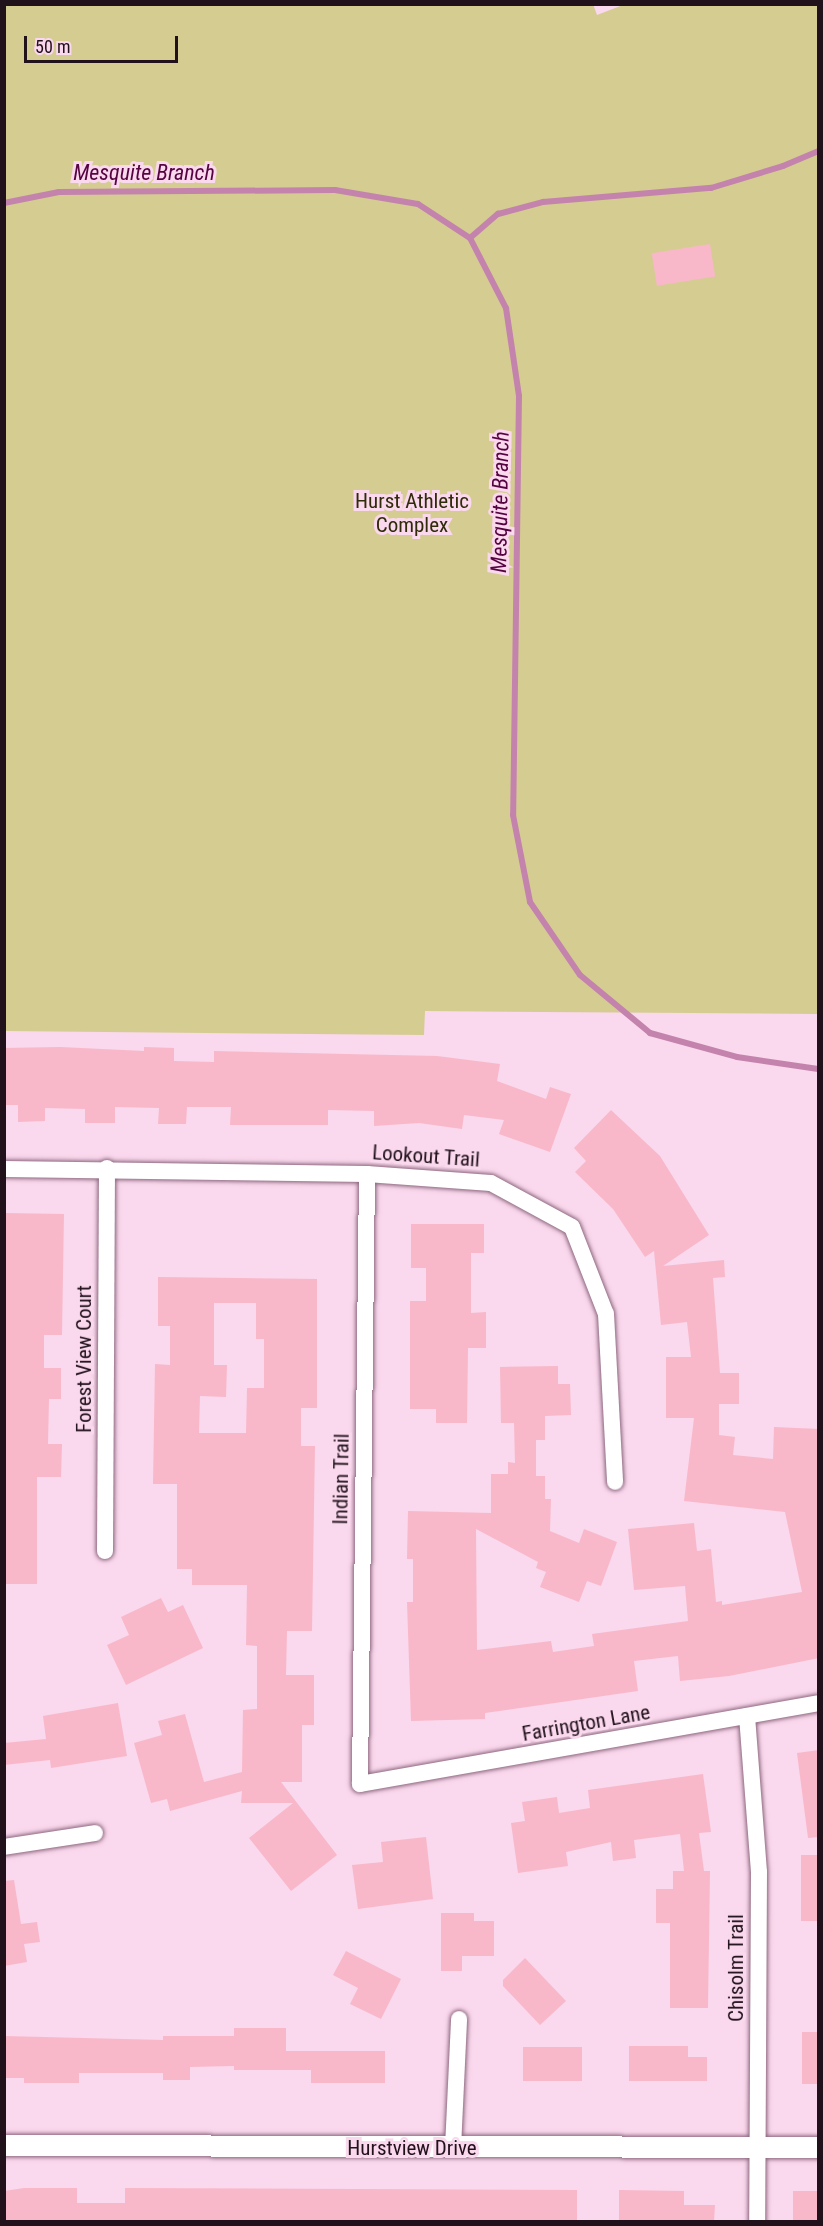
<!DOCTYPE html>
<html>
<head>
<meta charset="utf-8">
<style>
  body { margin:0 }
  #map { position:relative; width:823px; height:2226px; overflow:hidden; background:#fad8ed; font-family:"Roboto Condensed",sans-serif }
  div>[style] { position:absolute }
  .green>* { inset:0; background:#d5cc92 }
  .stream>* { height:6px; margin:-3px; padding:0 3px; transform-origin:3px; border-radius:3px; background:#c483ad }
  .building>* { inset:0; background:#f8b8c9; transform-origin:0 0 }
  .roads { filter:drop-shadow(0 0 2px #8d677f) drop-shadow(0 0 2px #8d677f) }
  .minor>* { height:16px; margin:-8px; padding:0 8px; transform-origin:8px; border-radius:8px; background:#fff }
  .tertiary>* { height:21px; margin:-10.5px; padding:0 10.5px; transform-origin:10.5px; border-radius:10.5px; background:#fff }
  span { translate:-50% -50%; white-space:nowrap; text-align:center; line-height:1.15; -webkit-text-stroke:6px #fad8ed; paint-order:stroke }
  .park-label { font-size:21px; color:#2f2a08 }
  .street-label { font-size:21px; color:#20111b }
  .water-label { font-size:22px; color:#550441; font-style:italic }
  .frame { position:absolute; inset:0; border:6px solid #20111b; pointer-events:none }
  .scale { position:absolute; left:24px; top:36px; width:154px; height:27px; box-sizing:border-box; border:3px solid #20111b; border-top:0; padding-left:8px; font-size:18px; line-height:21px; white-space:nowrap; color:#20111b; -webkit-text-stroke:4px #fad8ed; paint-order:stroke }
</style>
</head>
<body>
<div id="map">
  <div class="green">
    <div style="clip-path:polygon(593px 4px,597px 15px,623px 5px,818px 5px,818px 1014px,425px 1011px,424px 1035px,5px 1031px,5px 5px)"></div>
  </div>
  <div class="stream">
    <div style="left:4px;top:203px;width:56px;rotate:-11.3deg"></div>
    <div style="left:59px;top:192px;width:276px;rotate:-0.4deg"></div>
    <div style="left:335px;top:190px;width:84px;rotate:9.6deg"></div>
    <div style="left:418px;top:204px;width:62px;rotate:33.2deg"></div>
    <div style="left:470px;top:238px;width:79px;rotate:62.8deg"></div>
    <div style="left:506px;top:308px;width:89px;rotate:81.6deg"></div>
    <div style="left:519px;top:396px;width:419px;rotate:90.8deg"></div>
    <div style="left:513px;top:815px;width:89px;rotate:78.9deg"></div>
    <div style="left:530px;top:902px;width:88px;rotate:55.6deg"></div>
    <div style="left:580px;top:975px;width:91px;rotate:39.6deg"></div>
    <div style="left:650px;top:1033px;width:90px;rotate:15.4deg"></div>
    <div style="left:737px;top:1057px;width:82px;rotate:8.4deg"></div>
    <div style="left:470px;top:238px;width:37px;rotate:-41deg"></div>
    <div style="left:498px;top:214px;width:47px;rotate:-14.9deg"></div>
    <div style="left:543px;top:202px;width:169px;rotate:-4.8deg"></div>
    <div style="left:711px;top:188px;width:75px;rotate:-17deg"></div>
    <div style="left:783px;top:166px;width:38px;rotate:-23deg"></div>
  </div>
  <div class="building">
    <div style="left:710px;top:244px;width:33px;height:59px;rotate:81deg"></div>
    <div style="clip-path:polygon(60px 1047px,144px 1051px,144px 1047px,174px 1048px,174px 1061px,214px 1062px,214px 1051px,437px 1056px,500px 1064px,497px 1081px,546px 1099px,550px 1087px,571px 1094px,550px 1152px,499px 1134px,504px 1120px,464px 1115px,462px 1129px,419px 1123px,374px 1126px,374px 1111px,328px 1110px,328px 1125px,230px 1125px,231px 1107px,187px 1107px,186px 1124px,158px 1124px,159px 1108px,115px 1107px,115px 1123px,85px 1123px,85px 1109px,45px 1108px,45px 1121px,18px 1122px,18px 1105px,4px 1105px,4px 1048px)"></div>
    <div style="clip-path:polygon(611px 1110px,660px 1156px,709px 1235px,663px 1266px,724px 1260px,725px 1277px,713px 1278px,720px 1373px,739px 1373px,739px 1404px,719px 1404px,719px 1435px,735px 1437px,733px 1455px,773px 1459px,774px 1427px,819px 1429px,819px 1658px,729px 1676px,680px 1681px,678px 1656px,634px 1661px,638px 1691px,485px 1713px,485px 1719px,411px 1721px,407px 1602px,413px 1602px,413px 1559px,407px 1559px,408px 1511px,491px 1513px,491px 1474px,508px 1474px,508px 1462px,515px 1463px,514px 1423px,501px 1423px,500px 1367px,558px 1366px,558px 1384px,570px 1384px,571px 1415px,545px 1416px,545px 1440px,536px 1440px,536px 1476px,545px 1476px,545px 1499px,551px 1499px,550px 1531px,579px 1543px,584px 1529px,617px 1542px,601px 1586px,587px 1581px,579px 1602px,540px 1587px,546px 1572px,536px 1568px,538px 1562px,476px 1529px,477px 1650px,551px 1641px,553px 1652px,594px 1646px,592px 1634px,688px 1621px,685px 1586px,634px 1590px,628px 1529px,694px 1523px,697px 1551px,711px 1549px,716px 1602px,722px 1601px,722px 1605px,802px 1592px,785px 1512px,684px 1501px,694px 1418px,666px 1418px,666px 1357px,691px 1357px,687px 1322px,661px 1325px,654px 1251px,645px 1257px,613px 1209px,575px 1172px,586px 1161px,574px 1148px)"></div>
    <div style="clip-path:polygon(4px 1213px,64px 1214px,62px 1335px,44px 1335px,44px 1368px,61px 1368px,61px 1399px,49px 1399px,48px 1444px,62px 1444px,61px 1477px,37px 1477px,37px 1584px,4px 1584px)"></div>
    <div style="clip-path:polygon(411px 1224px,484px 1224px,484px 1253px,471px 1253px,471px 1313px,486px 1312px,486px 1348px,468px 1348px,467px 1423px,436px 1423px,436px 1409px,410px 1409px,410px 1301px,426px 1301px,426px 1268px,411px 1268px)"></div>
    <div style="clip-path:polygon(evenodd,158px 1277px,317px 1279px,317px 1408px,301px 1408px,301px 1446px,315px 1446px,312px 1631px,287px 1631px,286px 1675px,314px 1675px,314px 1725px,302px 1725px,302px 1782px,281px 1782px,337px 1855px,291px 1891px,249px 1838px,293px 1803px,241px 1803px,242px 1791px,170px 1811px,167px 1799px,151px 1803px,134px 1743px,162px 1735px,158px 1721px,185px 1714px,204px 1782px,242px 1772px,243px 1710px,257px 1709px,257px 1646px,246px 1645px,247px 1585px,192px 1585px,192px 1569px,177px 1569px,177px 1484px,153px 1484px,155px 1364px,170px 1365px,170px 1326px,158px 1326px,158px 1277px,214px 1303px,256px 1303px,256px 1339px,264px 1339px,264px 1388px,247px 1388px,246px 1433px,199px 1433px,200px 1396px,226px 1397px,227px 1365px,214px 1365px,214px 1303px)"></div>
    <div style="clip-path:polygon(161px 1598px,168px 1612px,183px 1605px,203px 1648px,126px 1685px,107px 1645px,129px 1635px,121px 1617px)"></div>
    <div style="clip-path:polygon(118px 1703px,127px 1756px,51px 1768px,50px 1760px,4px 1765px,4px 1743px,46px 1739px,43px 1716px)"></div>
    <div style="clip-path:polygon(819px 1750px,819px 1837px,808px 1838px,797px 1753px)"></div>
    <div style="clip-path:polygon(703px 1774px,711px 1832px,699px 1833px,704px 1871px,710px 1871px,708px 2008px,670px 2008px,670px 1923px,656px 1923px,656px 1889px,673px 1889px,673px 1871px,684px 1871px,680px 1834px,634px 1840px,636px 1858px,613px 1861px,611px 1842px,566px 1852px,568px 1866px,518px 1873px,511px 1823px,525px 1821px,522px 1802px,557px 1797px,559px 1813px,590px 1808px,588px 1790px)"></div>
    <div style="clip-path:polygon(426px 1837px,433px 1899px,358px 1909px,352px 1865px,383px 1862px,381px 1842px)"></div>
    <div style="left:801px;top:1855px;width:18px;height:66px"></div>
    <div style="clip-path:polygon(14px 1880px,21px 1924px,37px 1922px,40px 1942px,24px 1944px,27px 1962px,4px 1966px,4px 1881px)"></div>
    <div style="clip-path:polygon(441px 1913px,474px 1913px,474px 1921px,494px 1921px,494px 1956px,462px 1956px,462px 1971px,441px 1971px)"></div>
    <div style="clip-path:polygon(346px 1951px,401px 1979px,381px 2019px,350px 2004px,358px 1988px,333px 1975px)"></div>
    <div style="clip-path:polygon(525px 1958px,566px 2001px,540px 2025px,503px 1986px,503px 1980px)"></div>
    <div style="clip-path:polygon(234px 2028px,286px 2028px,286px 2051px,385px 2051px,385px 2083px,311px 2083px,311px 2070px,234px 2070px,234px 2066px,190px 2067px,190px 2080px,163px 2080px,163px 2073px,79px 2073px,79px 2083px,24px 2083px,24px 2078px,4px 2078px,4px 2036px,163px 2040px,163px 2036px,234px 2036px)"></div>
    <div style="left:802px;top:2032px;width:17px;height:52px"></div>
    <div style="clip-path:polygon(629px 2046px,688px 2046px,688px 2057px,707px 2057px,707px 2081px,629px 2081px)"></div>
    <div style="left:523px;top:2047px;width:59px;height:34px"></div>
    <div style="clip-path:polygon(24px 2188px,77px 2188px,77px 2203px,125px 2203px,125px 2188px,577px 2190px,577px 2222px,4px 2222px,4px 2191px)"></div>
    <div style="clip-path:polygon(619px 2190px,684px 2191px,684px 2205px,715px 2205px,714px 2222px,619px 2222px)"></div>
    <div style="left:793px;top:2191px;width:26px;height:31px"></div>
  </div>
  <div class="roads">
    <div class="minor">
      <div style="left:4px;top:1169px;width:363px;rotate:0.8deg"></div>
      <div style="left:367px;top:1174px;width:124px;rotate:4.2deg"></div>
      <div style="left:491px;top:1183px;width:92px;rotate:28.5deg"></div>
      <div style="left:572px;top:1227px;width:93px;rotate:68.7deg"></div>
      <div style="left:606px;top:1314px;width:168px;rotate:86.9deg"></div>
      <div style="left:367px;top:1174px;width:610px;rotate:90.66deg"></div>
      <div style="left:360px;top:1784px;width:465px;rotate:-10deg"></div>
      <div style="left:105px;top:1551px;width:383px;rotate:-89.7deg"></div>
      <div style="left:747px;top:1716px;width:156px;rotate:85.6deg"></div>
      <div style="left:759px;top:1872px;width:350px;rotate:90.3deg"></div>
      <div style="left:4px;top:1847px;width:92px;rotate:-8.7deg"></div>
      <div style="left:453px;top:2148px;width:129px;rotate:-87.3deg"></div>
    </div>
    <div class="tertiary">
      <div style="left:4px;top:2145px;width:814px;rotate:0.14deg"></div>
    </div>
  </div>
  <div class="park-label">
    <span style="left:412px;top:513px">Hurst Athletic<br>Complex</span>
  </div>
  <div class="street-label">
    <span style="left:426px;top:1156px;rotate:4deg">Lookout Trail</span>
    <span style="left:84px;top:1359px;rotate:-90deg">Forest View Court</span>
    <span style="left:341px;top:1479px;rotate:-89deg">Indian Trail</span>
    <span style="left:586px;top:1723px;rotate:-10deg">Farrington Lane</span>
    <span style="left:736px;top:1968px;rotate:-90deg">Chisolm Trail</span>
    <span style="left:412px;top:2148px">Hurstview Drive</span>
  </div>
  <div class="water-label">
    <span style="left:144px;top:173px">Mesquite Branch</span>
    <span style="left:500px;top:502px;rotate:-89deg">Mesquite Branch</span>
  </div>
  <div class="frame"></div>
  <div class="scale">50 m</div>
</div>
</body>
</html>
